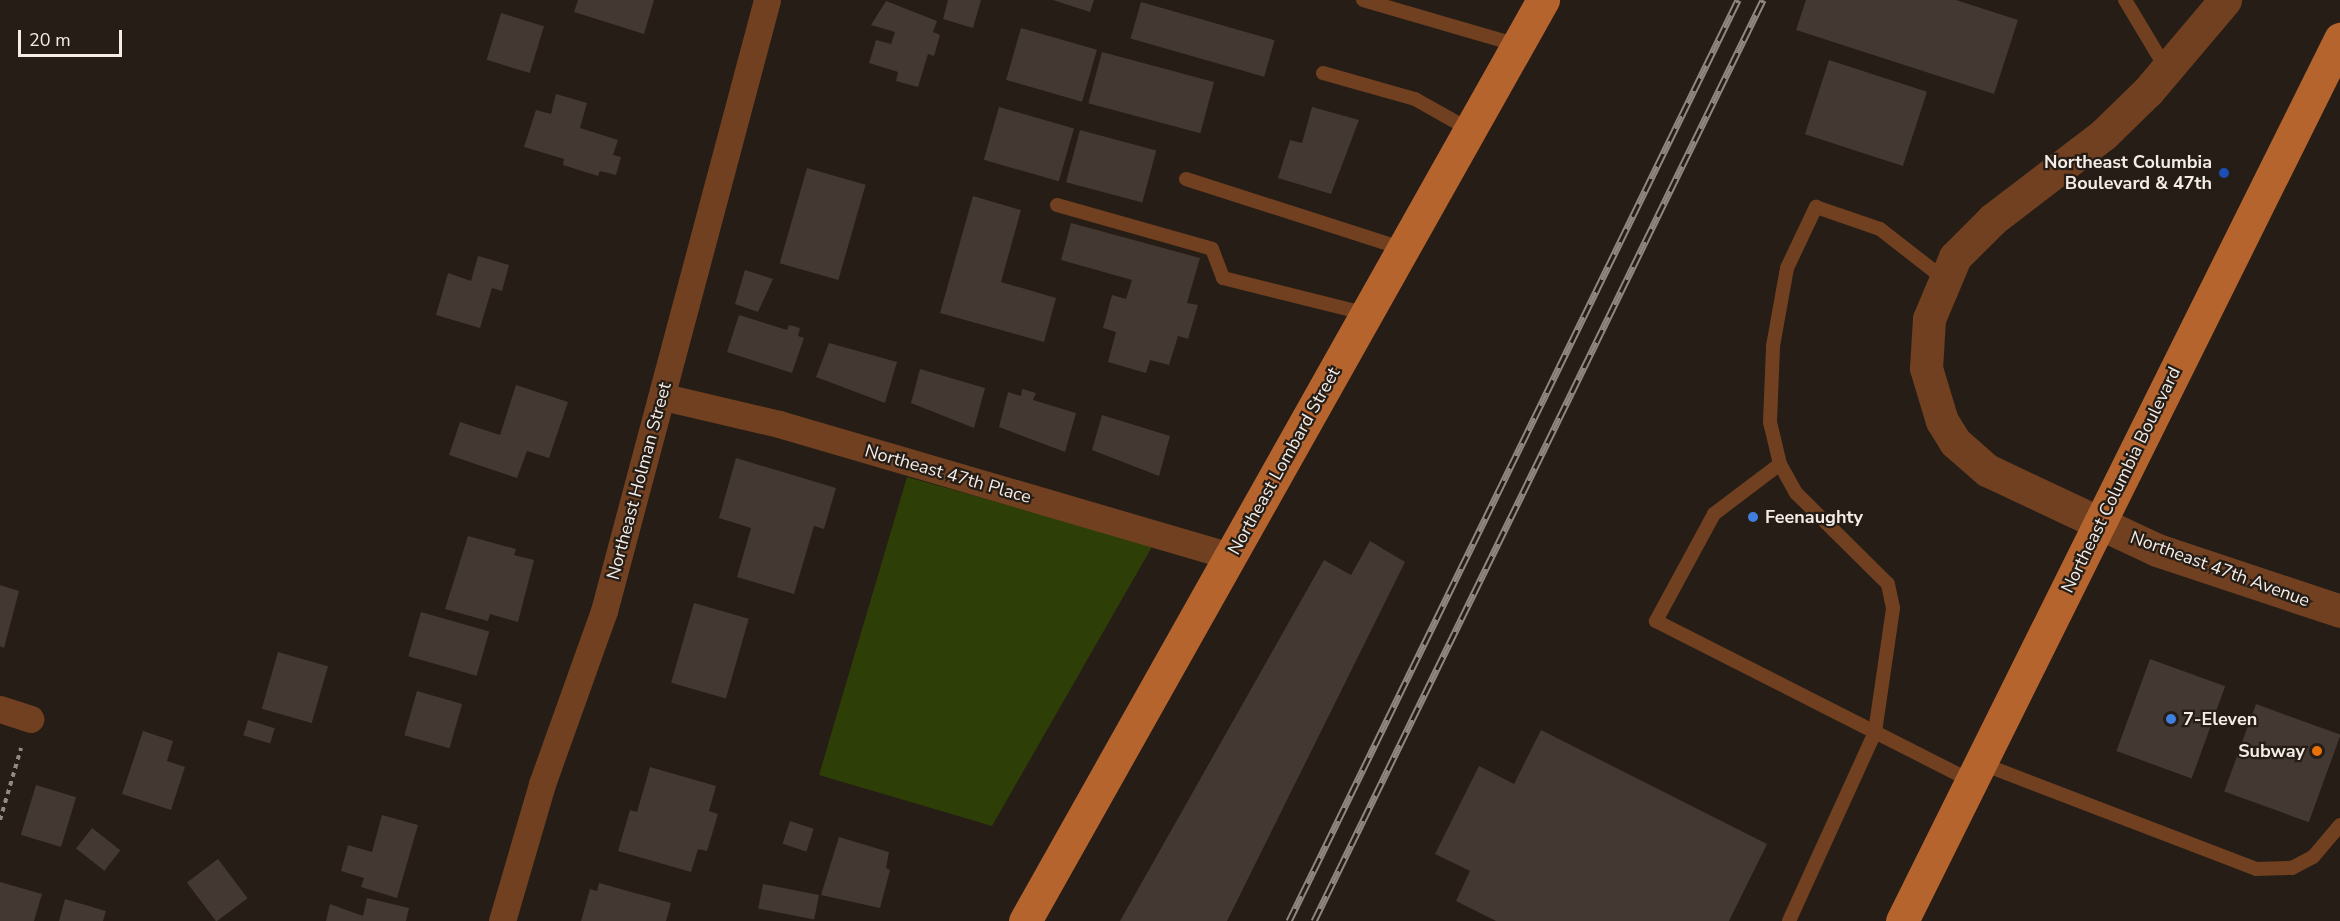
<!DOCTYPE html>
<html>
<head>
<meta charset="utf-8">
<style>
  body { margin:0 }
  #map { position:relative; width:2340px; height:921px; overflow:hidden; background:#261d16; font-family:"Nunito Sans",sans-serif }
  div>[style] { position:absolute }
  .green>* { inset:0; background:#2d3e06 }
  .building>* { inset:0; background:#443832; transform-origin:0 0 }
  .path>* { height:4px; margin-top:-2px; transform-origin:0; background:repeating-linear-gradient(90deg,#918983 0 4.5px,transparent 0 9px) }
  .service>* { height:14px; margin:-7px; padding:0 7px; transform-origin:7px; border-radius:7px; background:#714020 }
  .minor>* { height:27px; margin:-13.5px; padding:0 13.5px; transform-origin:13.5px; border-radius:13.5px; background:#714020 }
  .tertiary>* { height:33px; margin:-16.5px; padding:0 16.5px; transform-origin:16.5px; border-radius:16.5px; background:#714020 }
  .primary>* { height:33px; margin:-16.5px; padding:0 16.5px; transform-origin:16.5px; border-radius:16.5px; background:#b5642e }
  .rail>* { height:7px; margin-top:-3.5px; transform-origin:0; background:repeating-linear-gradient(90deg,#261d16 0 14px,#8f8781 0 28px); box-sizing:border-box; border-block:2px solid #8f8781 }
  .dots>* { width:16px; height:16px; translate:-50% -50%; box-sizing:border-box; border:3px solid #261d16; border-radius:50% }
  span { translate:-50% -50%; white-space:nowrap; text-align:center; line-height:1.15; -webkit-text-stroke:4.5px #261d16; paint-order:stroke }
  .poi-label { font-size:18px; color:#f3ece7; font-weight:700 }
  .right { translate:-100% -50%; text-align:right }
  .left { translate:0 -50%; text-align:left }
  .street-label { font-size:18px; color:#f3ece7 }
  .scale { position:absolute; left:18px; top:30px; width:104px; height:27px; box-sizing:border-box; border:3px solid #f3ece7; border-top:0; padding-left:8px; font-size:18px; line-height:21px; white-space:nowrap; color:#f3ece7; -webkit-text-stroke:4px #261d16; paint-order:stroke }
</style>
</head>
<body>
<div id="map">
  <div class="green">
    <div style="clip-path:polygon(907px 477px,1153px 545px,992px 826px,819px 775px)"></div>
  </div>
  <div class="building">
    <div style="clip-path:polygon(578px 0,654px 0,644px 34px,574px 12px)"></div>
    <div style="clip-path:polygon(948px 0,981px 0,973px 28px,943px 19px)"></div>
    <div style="clip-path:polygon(1053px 0,1094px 0,1090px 12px)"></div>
    <div style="clip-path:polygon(1806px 0,1956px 0,2018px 20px,1994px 94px,1796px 30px)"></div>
    <div style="clip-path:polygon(886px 1px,937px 21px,933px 32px,940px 35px,934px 56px,928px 54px,918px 87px,896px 81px,898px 72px,869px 63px,876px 40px,891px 44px,895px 32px,871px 25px)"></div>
    <div style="left:1141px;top:2px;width:139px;height:38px;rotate:16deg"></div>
    <div style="left:501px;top:13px;width:45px;height:49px;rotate:17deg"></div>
    <div style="left:1021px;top:28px;width:79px;height:54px;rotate:16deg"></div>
    <div style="left:1102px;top:52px;width:116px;height:53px;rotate:15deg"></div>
    <div style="left:1829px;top:60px;width:103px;height:78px;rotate:18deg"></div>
    <div style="clip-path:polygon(556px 94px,587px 103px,580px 128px,618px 140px,613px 155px,621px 157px,616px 175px,600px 171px,598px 176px,563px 165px,564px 159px,524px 147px,536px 110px,551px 114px)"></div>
    <div style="left:999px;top:107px;width:78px;height:55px;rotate:16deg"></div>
    <div style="clip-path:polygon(1312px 107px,1359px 120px,1331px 194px,1278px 178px,1290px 140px,1302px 143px)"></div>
    <div style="left:1080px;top:130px;width:79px;height:54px;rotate:15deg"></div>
    <div style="left:807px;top:168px;width:61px;height:99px;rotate:16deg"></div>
    <div style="clip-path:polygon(973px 196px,1021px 210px,1001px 282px,1056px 298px,1044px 342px,940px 313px)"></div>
    <div style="clip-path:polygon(1071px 223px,1200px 258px,1187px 303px,1198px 305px,1188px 339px,1178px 336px,1169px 365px,1150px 360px,1146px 373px,1108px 362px,1116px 332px,1103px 328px,1112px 295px,1126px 299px,1132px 280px,1061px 260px)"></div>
    <div style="clip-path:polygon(478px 256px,509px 265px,502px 291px,492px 288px,480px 328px,436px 315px,448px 273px,471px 281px)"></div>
    <div style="clip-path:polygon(745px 270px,773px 279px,758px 312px,735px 304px)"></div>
    <div style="clip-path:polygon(739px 315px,787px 330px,789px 325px,800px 328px,798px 336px,804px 338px,792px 373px,727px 352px)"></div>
    <div style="clip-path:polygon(829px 343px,897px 362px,885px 403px,816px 377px)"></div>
    <div style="clip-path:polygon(920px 369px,985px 388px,974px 428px,911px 403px)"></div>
    <div style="clip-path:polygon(516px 385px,568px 402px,549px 458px,527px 451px,517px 478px,449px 455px,460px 422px,500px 435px)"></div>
    <div style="clip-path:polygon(1022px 389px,1036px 393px,1033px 400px,1076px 413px,1065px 452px,999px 427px,1008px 392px,1021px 396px)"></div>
    <div style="clip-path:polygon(1102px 415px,1170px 436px,1159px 476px,1092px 450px)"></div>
    <div style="clip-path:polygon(736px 458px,836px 488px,824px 529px,814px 526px,794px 594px,737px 577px,751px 528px,719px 518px)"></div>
    <div style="clip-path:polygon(468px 536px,516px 549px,514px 555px,534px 560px,518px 622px,490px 614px,488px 621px,445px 609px)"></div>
    <div style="clip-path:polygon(1370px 541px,1405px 562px,1227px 921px,1120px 921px,1324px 560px,1351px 575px)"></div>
    <div style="clip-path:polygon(0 585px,19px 591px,4px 648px,0 646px)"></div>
    <div style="left:694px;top:603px;width:57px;height:83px;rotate:16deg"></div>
    <div style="left:421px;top:612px;width:71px;height:46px;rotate:16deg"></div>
    <div style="left:278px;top:652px;width:52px;height:59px;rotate:16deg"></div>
    <div style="left:2150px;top:659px;width:80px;height:98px;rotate:20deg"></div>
    <div style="left:417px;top:691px;width:47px;height:46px;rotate:16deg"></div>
    <div style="left:2256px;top:704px;width:90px;height:93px;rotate:20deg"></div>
    <div style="left:248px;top:720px;width:28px;height:16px;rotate:17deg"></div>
    <div style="clip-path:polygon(1541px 730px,1767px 844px,1729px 921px,1496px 921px,1456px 901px,1470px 871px,1435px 854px,1479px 766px,1514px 784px)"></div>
    <div style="clip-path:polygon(143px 731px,173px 741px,167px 761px,185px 767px,171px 810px,122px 794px)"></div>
    <div style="clip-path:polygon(650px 767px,716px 786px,709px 811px,718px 814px,707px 851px,698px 849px,691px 872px,618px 851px,630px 810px,637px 812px)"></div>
    <div style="left:36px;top:785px;width:42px;height:52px;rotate:17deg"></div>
    <div style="clip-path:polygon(382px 815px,418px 825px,397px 898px,361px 887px,364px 878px,341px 871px,348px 845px,372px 852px)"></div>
    <div style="left:790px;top:821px;width:25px;height:24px;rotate:18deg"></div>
    <div style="left:92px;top:828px;width:36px;height:26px;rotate:38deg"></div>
    <div style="clip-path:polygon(839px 837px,889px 852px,886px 868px,890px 870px,880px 908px,821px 895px)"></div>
    <div style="left:218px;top:859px;width:49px;height:39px;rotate:53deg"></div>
    <div style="clip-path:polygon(0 882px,42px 894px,34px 921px,0 921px)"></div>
    <div style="clip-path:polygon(599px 883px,671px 903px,666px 921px,581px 921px,590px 889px,597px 891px)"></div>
    <div style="left:763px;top:884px;width:57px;height:25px;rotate:11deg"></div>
    <div style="clip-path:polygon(367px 898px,409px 908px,406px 921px,326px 921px,330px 904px,363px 916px)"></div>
    <div style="clip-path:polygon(65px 899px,106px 911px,103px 921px,59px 921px)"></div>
  </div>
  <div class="path">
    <div style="left:0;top:820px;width:75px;rotate:-73.7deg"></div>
  </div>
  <div class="service">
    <div style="left:1363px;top:0;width:161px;rotate:16.2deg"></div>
    <div style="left:2125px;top:0;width:82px;rotate:59deg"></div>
    <div style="left:1323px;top:73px;width:96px;rotate:15.8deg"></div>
    <div style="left:1415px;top:99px;width:63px;rotate:29.4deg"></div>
    <div style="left:1186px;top:179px;width:229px;rotate:17.8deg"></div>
    <div style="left:1057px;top:205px;width:161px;rotate:15.8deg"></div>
    <div style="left:1212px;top:249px;width:31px;rotate:69deg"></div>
    <div style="left:1223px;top:278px;width:148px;rotate:14deg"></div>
    <div style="left:1780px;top:464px;width:83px;rotate:142.9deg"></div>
    <div style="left:1714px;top:514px;width:122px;rotate:118.5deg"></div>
    <div style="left:1656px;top:621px;width:354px;rotate:26.9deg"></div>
    <div style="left:1980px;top:763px;width:296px;rotate:21deg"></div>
    <div style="left:2256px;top:869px;width:36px;rotate:-2deg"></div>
    <div style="left:2292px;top:868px;width:24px;rotate:-28deg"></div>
    <div style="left:2313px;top:857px;width:42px;rotate:-49.8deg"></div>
    <div style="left:1789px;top:921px;width:208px;rotate:-65.5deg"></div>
    <div style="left:1875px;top:732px;width:125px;rotate:-81.7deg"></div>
    <div style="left:1893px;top:608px;width:25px;rotate:-102deg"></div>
    <div style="left:1888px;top:584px;width:129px;rotate:-135.3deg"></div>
    <div style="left:1796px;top:493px;width:33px;rotate:-119deg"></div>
    <div style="left:1780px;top:464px;width:43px;rotate:-103.4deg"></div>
    <div style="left:1770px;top:422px;width:76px;rotate:-87.7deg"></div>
    <div style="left:1773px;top:346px;width:79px;rotate:-79.8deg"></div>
    <div style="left:1787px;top:268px;width:68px;rotate:-64.6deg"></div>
    <div style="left:1816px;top:207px;width:68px;rotate:19deg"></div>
    <div style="left:1880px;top:229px;width:80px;rotate:37.9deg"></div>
  </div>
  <div class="minor">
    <div style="left:664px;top:397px;width:118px;rotate:13.2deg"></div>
    <div style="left:779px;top:424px;width:471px;rotate:16.3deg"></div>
    <div style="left:0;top:709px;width:32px;rotate:18deg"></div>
    <div style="left:502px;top:921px;width:143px;rotate:-73.7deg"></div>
    <div style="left:542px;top:784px;width:184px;rotate:-70.3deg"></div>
    <div style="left:604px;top:611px;width:632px;rotate:-75.06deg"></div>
  </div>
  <div class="tertiary">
    <div style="left:2225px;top:0;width:119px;rotate:130.2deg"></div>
    <div style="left:2148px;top:91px;width:62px;rotate:135.7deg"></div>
    <div style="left:2104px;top:134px;width:140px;rotate:142.6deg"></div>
    <div style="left:1993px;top:219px;width:54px;rotate:135deg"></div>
    <div style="left:1955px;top:257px;width:67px;rotate:112.8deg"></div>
    <div style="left:1929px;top:319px;width:49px;rotate:93.5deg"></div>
    <div style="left:1926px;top:368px;width:55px;rotate:73.2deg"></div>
    <div style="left:1942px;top:421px;width:25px;rotate:58deg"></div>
    <div style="left:1955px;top:442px;width:43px;rotate:41.2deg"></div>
    <div style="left:1987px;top:470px;width:188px;rotate:25.2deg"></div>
    <div style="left:2157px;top:550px;width:193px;rotate:18.4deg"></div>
  </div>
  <div class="primary">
    <div style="left:1025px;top:921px;width:1057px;rotate:-60.65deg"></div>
    <div style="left:1902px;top:921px;width:985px;rotate:-63.59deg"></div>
  </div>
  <div class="rail">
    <div style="left:1289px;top:921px;width:1025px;rotate:-64.01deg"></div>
    <div style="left:1314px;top:921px;width:1025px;rotate:-64.01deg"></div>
  </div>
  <div class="dots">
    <div style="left:2224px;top:173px;background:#1a4fb4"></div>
    <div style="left:1753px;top:517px;background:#3f7fe0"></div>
    <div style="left:2171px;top:719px;background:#3f7fe0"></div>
    <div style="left:2317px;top:751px;background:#e8710a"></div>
  </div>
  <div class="poi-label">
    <span class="right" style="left:2212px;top:173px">Northeast Columbia<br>Boulevard &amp; 47th</span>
    <span class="left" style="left:1765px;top:517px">Feenaughty</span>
    <span class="left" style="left:2183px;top:719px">7-Eleven</span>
    <span class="right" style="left:2305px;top:751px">Subway</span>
  </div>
  <div class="street-label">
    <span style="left:1284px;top:461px;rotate:-61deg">Northeast Lombard Street</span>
    <span style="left:948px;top:474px;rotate:16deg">Northeast 47th Place</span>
    <span style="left:2121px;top:480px;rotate:-64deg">Northeast Columbia Boulevard</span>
    <span style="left:639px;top:481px;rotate:-75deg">Northeast Holman Street</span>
    <span style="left:2220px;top:569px;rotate:20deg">Northeast 47th Avenue</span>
  </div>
  <div class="scale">20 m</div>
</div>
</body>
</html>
